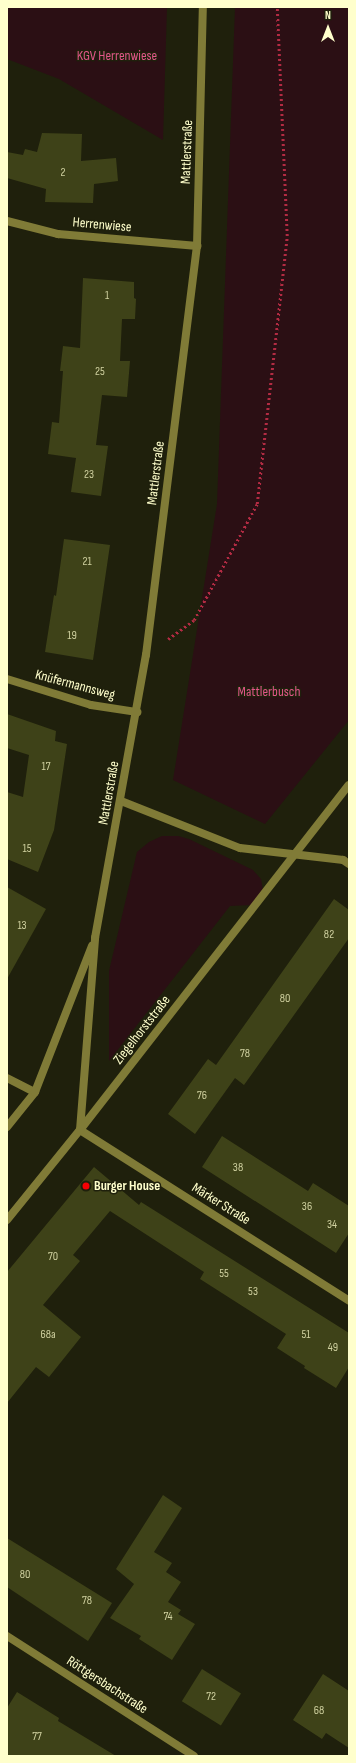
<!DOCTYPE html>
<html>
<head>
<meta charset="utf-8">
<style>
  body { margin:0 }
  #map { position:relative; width:356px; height:1763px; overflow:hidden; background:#1f200c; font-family:"Sofia Sans Condensed",sans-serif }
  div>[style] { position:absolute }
  .green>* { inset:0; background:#2b0f14 }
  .building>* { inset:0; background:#3e4218; transform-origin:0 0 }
  .path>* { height:2.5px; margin-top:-1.25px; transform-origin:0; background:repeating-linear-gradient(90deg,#b32b43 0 2px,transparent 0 5px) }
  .minor>* { height:8px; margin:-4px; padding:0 4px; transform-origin:4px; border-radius:4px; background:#807b37 }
  .tertiary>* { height:8px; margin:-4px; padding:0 4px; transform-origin:4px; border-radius:4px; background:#807b37 }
  .dots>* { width:11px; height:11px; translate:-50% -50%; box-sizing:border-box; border:2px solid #1f200c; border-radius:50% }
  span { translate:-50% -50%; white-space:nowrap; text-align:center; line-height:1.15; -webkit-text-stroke:3px #1f200c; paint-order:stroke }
  .number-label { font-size:12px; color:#cfd09f }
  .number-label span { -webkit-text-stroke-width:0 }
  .park-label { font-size:14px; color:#e15689 }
  .street-label { font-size:14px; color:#ffc }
  .poi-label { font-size:14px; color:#ffc; font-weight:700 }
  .left { translate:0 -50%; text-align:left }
  .frame { position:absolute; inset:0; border:8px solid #ffc; pointer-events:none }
  .north { position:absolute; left:308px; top:8px; width:40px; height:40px; -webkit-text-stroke:3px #1f200c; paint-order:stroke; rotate:0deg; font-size:11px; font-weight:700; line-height:16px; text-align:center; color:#ffc }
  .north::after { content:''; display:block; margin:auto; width:14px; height:18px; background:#ffc; clip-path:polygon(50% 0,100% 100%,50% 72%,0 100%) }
</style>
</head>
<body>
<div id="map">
  <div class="green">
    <div style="clip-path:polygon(7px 7px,167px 7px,163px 140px,59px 79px,7px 59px)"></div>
    <div style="clip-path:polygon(235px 7px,349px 7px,349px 720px,265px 824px,173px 780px,217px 504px)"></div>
    <div style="clip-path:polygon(162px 836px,178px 836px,189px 839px,253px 870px,261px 879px,263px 891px,251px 905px,230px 906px,109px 1061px,109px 971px,137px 852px,149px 842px)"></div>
  </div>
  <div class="building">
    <div style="clip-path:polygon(42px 133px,82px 134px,81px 161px,116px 158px,118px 181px,94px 184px,93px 203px,45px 202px,46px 189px,7px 178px,7px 152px,23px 155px,25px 149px,37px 152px)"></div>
    <div style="clip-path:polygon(83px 278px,134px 282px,134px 298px,136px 299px,135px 319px,122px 319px,120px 361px,130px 361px,127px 397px,102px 395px,96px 445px,108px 446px,101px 496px,71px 492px,76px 458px,48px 454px,52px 422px,59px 423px,63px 371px,60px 371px,63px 346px,80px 348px)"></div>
    <div style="clip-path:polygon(64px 539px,110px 545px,93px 660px,45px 652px,54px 595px,56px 596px)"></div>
    <div style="clip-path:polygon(7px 714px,56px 731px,55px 741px,67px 744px,54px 830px,38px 872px,7px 859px,7px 792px,23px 797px,29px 755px,7px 748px)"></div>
    <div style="clip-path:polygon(7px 887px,46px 909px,7px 979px)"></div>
    <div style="clip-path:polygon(334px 899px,349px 910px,349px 938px,244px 1085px,235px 1078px,195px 1134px,168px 1114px,208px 1059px,216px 1065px)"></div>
    <div style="clip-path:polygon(222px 1136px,308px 1191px,313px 1183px,349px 1206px,349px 1233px,336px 1253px,202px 1167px)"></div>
    <div style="clip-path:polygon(94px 1167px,139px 1205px,141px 1202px,349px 1333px,349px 1367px,336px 1388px,304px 1368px,305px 1366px,277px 1348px,286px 1334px,200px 1279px,204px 1272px,110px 1211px,73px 1255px,80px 1261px,43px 1305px,81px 1337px,49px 1377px,36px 1367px,7px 1403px,7px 1272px)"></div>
    <div style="clip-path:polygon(163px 1495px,182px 1508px,154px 1552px,172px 1563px,166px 1572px,181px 1582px,168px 1602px,181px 1610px,178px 1614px,195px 1624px,172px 1660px,139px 1639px,141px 1636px,110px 1618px,134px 1584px,116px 1569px)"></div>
    <div style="clip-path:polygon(7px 1538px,112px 1603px,88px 1641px,7px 1587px)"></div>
    <div style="left:202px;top:1669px;width:46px;height:38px;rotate:32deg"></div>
    <div style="clip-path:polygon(323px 1674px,349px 1691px,349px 1748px,326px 1733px,322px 1739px,293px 1720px)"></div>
    <div style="clip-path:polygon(17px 1692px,59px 1718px,58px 1721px,116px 1756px,7px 1756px,7px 1708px)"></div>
  </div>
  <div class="path">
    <div style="left:168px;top:639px;width:32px;rotate:-36deg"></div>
    <div style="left:194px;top:620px;width:132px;rotate:-61.5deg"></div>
    <div style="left:257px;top:504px;width:270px;rotate:-83.6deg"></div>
    <div style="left:287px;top:236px;width:229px;rotate:-92.5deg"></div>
  </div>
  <div class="minor">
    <div style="left:7px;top:221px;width:53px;rotate:14.3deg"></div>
    <div style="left:58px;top:234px;width:140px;rotate:4.9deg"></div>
    <div style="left:7px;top:679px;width:88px;rotate:17.2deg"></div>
    <div style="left:91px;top:705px;width:47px;rotate:8.7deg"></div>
    <div style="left:121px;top:801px;width:128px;rotate:21.6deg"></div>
    <div style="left:240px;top:848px;width:104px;rotate:6.6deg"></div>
    <div style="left:343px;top:860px;width:7px;rotate:34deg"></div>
    <div style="left:7px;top:1078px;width:31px;rotate:27deg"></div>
    <div style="left:80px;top:1130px;width:319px;rotate:32.4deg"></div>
    <div style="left:7px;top:1636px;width:222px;rotate:32.7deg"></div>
  </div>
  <div class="tertiary">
    <div style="left:7px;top:1127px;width:45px;rotate:-51.3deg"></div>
    <div style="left:35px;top:1092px;width:157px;rotate:-68.7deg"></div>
    <div style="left:80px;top:1130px;width:193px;rotate:-85.5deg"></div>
    <div style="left:95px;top:938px;width:288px;rotate:-79.8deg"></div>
    <div style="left:146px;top:655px;width:412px;rotate:-82.9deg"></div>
    <div style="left:197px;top:246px;width:239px;rotate:-88.6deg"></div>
    <div style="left:7px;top:1220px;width:116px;rotate:-51deg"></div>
    <div style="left:80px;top:1130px;width:437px;rotate:-52.1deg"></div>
  </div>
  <div class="dots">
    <div style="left:86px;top:1186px;background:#f70004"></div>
  </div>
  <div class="number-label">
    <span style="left:63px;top:173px">2</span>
    <span style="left:107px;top:296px">1</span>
    <span style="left:100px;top:372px">25</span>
    <span style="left:89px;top:475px">23</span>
    <span style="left:87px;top:562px">21</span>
    <span style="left:72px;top:636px">19</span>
    <span style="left:46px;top:767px">17</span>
    <span style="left:27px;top:849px">15</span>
    <span style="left:22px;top:926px">13</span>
    <span style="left:329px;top:935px">82</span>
    <span style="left:285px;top:999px">80</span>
    <span style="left:245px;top:1054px">78</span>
    <span style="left:202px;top:1096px">76</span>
    <span style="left:238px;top:1168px">38</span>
    <span style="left:307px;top:1207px">36</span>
    <span style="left:332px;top:1225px">34</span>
    <span style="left:53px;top:1257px">70</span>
    <span style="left:224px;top:1274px">55</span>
    <span style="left:253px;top:1292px">53</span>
    <span style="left:48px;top:1335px">68a</span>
    <span style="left:306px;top:1335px">51</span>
    <span style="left:333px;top:1348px">49</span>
    <span style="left:25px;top:1575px">80</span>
    <span style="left:87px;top:1601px">78</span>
    <span style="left:168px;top:1617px">74</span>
    <span style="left:211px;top:1697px">72</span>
    <span style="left:319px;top:1711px">68</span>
    <span style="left:37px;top:1737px">77</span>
  </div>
  <div class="park-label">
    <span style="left:117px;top:56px">KGV Herrenwiese</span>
    <span style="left:269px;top:692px">Mattlerbusch</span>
  </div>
  <div class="street-label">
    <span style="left:187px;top:152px;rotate:-88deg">Mattlerstraße</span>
    <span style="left:102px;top:225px;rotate:5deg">Herrenwiese</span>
    <span style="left:156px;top:473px;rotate:-83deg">Mattlerstraße</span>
    <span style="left:75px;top:685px;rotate:15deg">Knüfermannsweg</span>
    <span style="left:109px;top:793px;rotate:-80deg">Mattlerstraße</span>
    <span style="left:142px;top:1030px;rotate:-52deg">Ziegelhorststraße</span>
    <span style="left:221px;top:1204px;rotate:32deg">Märker Straße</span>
    <span style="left:107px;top:1685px;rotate:33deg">Röttgersbachstraße</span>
  </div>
  <div class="poi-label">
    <span class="left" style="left:94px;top:1186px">Burger House</span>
  </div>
  <div class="frame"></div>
  <div class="north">N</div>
</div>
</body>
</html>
